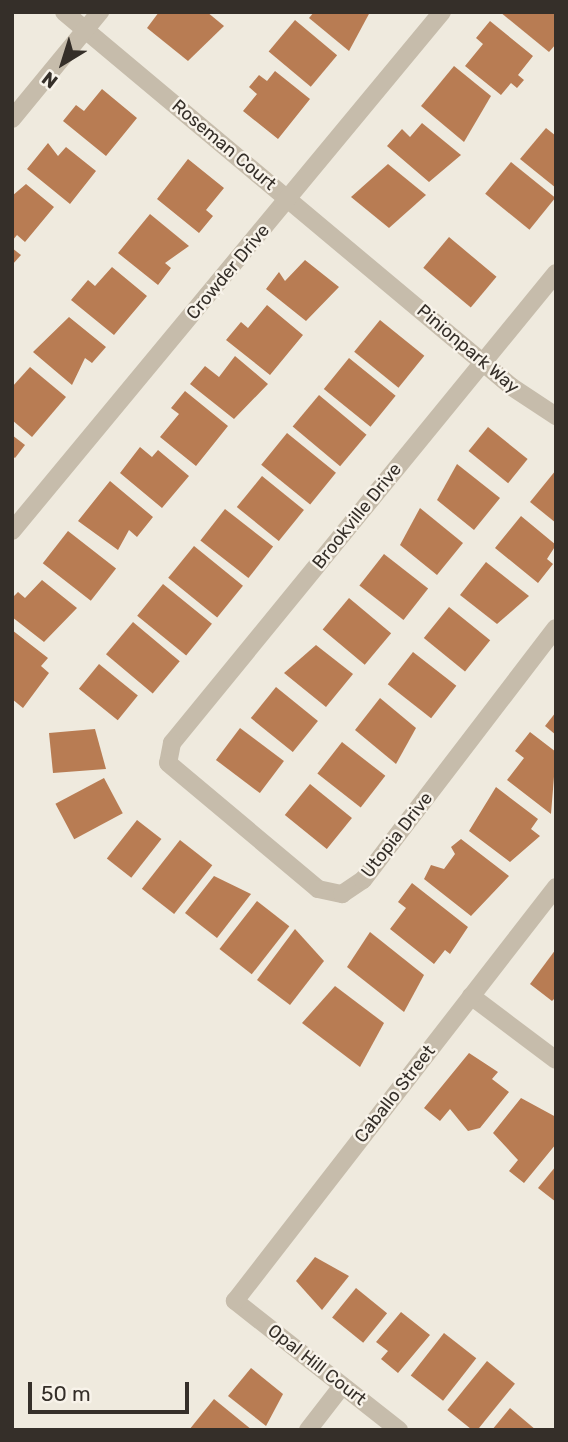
<!DOCTYPE html>
<html>
<head>
<meta charset="utf-8">
<style>
  body { margin:0 }
  #map { position:relative; width:568px; height:1442px; overflow:hidden; background:#efeade; font-family:Rubik,sans-serif }
  div>[style] { position:absolute }
  .building>* { inset:0; background:#b87c53; transform-origin:0 0 }
  .minor>* { height:18px; margin:-9px; padding:0 9px; transform-origin:9px; border-radius:9px; background:#c6bcab }
  span { translate:-50% -50%; white-space:nowrap; text-align:center; line-height:1.15; -webkit-text-stroke:5px #f8f3ea; paint-order:stroke }
  .street-label { font-size:18px; color:#352f29 }
  .frame { position:absolute; inset:0; border:14px solid #352f29; pointer-events:none }
  .north { position:absolute; left:28px; top:28px; width:70px; height:70px; -webkit-text-stroke:5px #f8f3ea; paint-order:stroke; rotate:218deg; font-size:19px; font-weight:700; line-height:28px; text-align:center; color:#352f29 }
  .north::after { content:''; display:block; margin:auto; width:24px; height:32px; background:#352f29; clip-path:polygon(50% 0,100% 100%,50% 72%,0 100%) }
  .scale { position:absolute; left:28px; top:1382px; width:161px; height:32px; box-sizing:border-box; border:4px solid #352f29; border-top:0; padding-left:9px; font-size:21px; line-height:24px; white-space:nowrap; color:#352f29; -webkit-text-stroke:5px #f8f3ea; paint-order:stroke }
</style>
</head>
<body>
<div id="map">
  <div class="building">
    <div style="clip-path:polygon(159px 12px,207px 12px,224px 26px,188px 61px,147px 28px)"></div>
    <div style="clip-path:polygon(314px 12px,370px 12px,349px 51px,309px 18px)"></div>
    <div style="clip-path:polygon(500px 12px,556px 12px,556px 44px,549px 52px)"></div>
    <div style="left:295px;top:20px;width:55px;height:41px;rotate:40deg"></div>
    <div style="clip-path:polygon(490px 21px,533px 56px,518px 75px,524px 80px,517px 88px,511px 83px,501px 95px,465px 66px,483px 44px,476px 38px)"></div>
    <div style="clip-path:polygon(454px 66px,491px 96px,464px 142px,421px 106px)"></div>
    <div style="clip-path:polygon(275px 71px,310px 99px,278px 139px,243px 111px,257px 94px,249px 87px,259px 75px,267px 81px)"></div>
    <div style="clip-path:polygon(102px 89px,137px 118px,106px 156px,63px 121px,76px 105px,84px 111px)"></div>
    <div style="clip-path:polygon(422px 123px,461px 155px,429px 182px,387px 146px,402px 129px,410px 137px)"></div>
    <div style="clip-path:polygon(546px 128px,556px 136px,556px 188px,520px 159px)"></div>
    <div style="clip-path:polygon(48px 143px,58px 156px,66px 147px,96px 171px,70px 204px,27px 169px)"></div>
    <div style="clip-path:polygon(188px 159px,224px 188px,206px 210px,213px 216px,199px 233px,157px 199px)"></div>
    <div style="left:511px;top:162px;width:57px;height:41px;rotate:39deg"></div>
    <div style="clip-path:polygon(388px 164px,426px 195px,389px 228px,351px 197px)"></div>
    <div style="clip-path:polygon(26px 184px,54px 207px,25px 242px,17px 235px,12px 241px,12px 196px)"></div>
    <div style="clip-path:polygon(150px 214px,189px 246px,165px 263px,171px 268px,158px 285px,118px 253px)"></div>
    <div style="left:449px;top:237px;width:62px;height:40px;rotate:40deg"></div>
    <div style="clip-path:polygon(12px 248px,21px 255px,12px 265px)"></div>
    <div style="clip-path:polygon(305px 260px,339px 287px,306px 321px,266px 289px,279px 272px,285px 281px)"></div>
    <div style="clip-path:polygon(112px 267px,147px 296px,114px 335px,71px 300px,88px 280px,95px 286px)"></div>
    <div style="clip-path:polygon(267px 305px,303px 335px,270px 375px,226px 340px,241px 322px,248px 328px)"></div>
    <div style="clip-path:polygon(69px 317px,106px 347px,92px 363px,85px 358px,72px 385px,33px 352px)"></div>
    <div style="left:380px;top:320px;width:57px;height:41px;rotate:39deg"></div>
    <div style="clip-path:polygon(235px 356px,268px 384px,234px 419px,190px 384px,205px 366px,219px 377px)"></div>
    <div style="left:349px;top:358px;width:60px;height:40px;rotate:39deg"></div>
    <div style="clip-path:polygon(30px 367px,66px 397px,32px 437px,12px 420px,12px 387px)"></div>
    <div style="clip-path:polygon(185px 391px,228px 426px,196px 466px,160px 437px,179px 414px,171px 408px)"></div>
    <div style="left:319px;top:395px;width:62px;height:41px;rotate:40deg"></div>
    <div style="left:488px;top:427px;width:51px;height:31px;rotate:39deg"></div>
    <div style="left:287px;top:433px;width:63px;height:41px;rotate:39deg"></div>
    <div style="clip-path:polygon(12px 435px,25px 445px,15px 458px,12px 456px)"></div>
    <div style="clip-path:polygon(140px 447px,152px 457px,158px 450px,189px 476px,162px 508px,120px 473px)"></div>
    <div style="clip-path:polygon(457px 464px,500px 498px,474px 530px,437px 500px)"></div>
    <div style="clip-path:polygon(556px 470px,556px 523px,530px 502px)"></div>
    <div style="left:262px;top:476px;width:54px;height:40px;rotate:39deg"></div>
    <div style="clip-path:polygon(110px 481px,153px 517px,137px 537px,129px 530px,118px 550px,78px 521px)"></div>
    <div style="clip-path:polygon(420px 508px,463px 543px,437px 575px,400px 545px)"></div>
    <div style="left:225px;top:509px;width:61px;height:40px;rotate:38deg"></div>
    <div style="clip-path:polygon(521px 516px,556px 545px,547px 559px,553px 564px,538px 583px,495px 548px)"></div>
    <div style="left:68px;top:531px;width:61px;height:41px;rotate:38deg"></div>
    <div style="left:194px;top:546px;width:63px;height:41px;rotate:39deg"></div>
    <div style="left:384px;top:554px;width:56px;height:40px;rotate:38deg"></div>
    <div style="clip-path:polygon(486px 562px,529px 596px,497px 624px,460px 595px)"></div>
    <div style="clip-path:polygon(42px 580px,77px 608px,44px 642px,12px 617px,12px 598px,18px 592px,25px 598px)"></div>
    <div style="left:163px;top:584px;width:63px;height:41px;rotate:39deg"></div>
    <div style="left:349px;top:598px;width:55px;height:41px;rotate:40deg"></div>
    <div style="left:449px;top:607px;width:53px;height:40px;rotate:39deg"></div>
    <div style="left:133px;top:622px;width:61px;height:42px;rotate:40deg"></div>
    <div style="clip-path:polygon(12px 630px,48px 658px,41px 666px,49px 673px,23px 708px,12px 699px)"></div>
    <div style="clip-path:polygon(316px 645px,353px 674px,326px 707px,284px 673px)"></div>
    <div style="left:413px;top:652px;width:55px;height:41px;rotate:38deg"></div>
    <div style="left:99px;top:664px;width:50px;height:32px;rotate:39deg"></div>
    <div style="left:276px;top:687px;width:54px;height:40px;rotate:39deg"></div>
    <div style="clip-path:polygon(380px 698px,416px 728px,396px 764px,355px 730px)"></div>
    <div style="clip-path:polygon(556px 712px,556px 735px,545px 726px)"></div>
    <div style="left:240px;top:728px;width:55px;height:40px;rotate:37deg"></div>
    <div style="clip-path:polygon(95px 729px,106px 769px,53px 773px,49px 733px)"></div>
    <div style="clip-path:polygon(530px 732px,556px 752px,551px 814px,507px 780px,524px 758px,515px 751px)"></div>
    <div style="left:342px;top:742px;width:55px;height:40px;rotate:38deg"></div>
    <div style="left:104px;top:778px;width:40px;height:55px;rotate:62deg"></div>
    <div style="left:310px;top:784px;width:54px;height:40px;rotate:39deg"></div>
    <div style="clip-path:polygon(496px 787px,538px 819px,531px 829px,540px 836px,510px 862px,469px 831px)"></div>
    <div style="left:137px;top:820px;width:31px;height:49px;rotate:38deg"></div>
    <div style="clip-path:polygon(461px 839px,509px 876px,471px 916px,424px 879px,431px 865px,444px 869px,455px 854px,451px 847px)"></div>
    <div style="left:180px;top:840px;width:41px;height:62px;rotate:38deg"></div>
    <div style="clip-path:polygon(214px 876px,251px 894px,217px 938px,185px 913px)"></div>
    <div style="clip-path:polygon(412px 883px,468px 927px,450px 954px,445px 950px,434px 964px,390px 929px,406px 908px,398px 902px)"></div>
    <div style="left:257px;top:901px;width:41px;height:61px;rotate:38deg"></div>
    <div style="clip-path:polygon(295px 929px,324px 961px,290px 1005px,257px 980px)"></div>
    <div style="clip-path:polygon(370px 932px,424px 975px,404px 1012px,347px 967px)"></div>
    <div style="clip-path:polygon(556px 949px,556px 997px,552px 1001px,530px 984px)"></div>
    <div style="clip-path:polygon(335px 986px,384px 1023px,360px 1067px,302px 1023px)"></div>
    <div style="clip-path:polygon(469px 1053px,498px 1072px,492px 1079px,509px 1092px,480px 1128px,468px 1131px,450px 1109px,440px 1121px,424px 1108px)"></div>
    <div style="clip-path:polygon(521px 1098px,556px 1117px,556px 1144px,524px 1183px,509px 1171px,518px 1160px,493px 1133px)"></div>
    <div style="clip-path:polygon(556px 1166px,556px 1202px,538px 1188px)"></div>
    <div style="clip-path:polygon(315px 1257px,349px 1276px,322px 1310px,296px 1281px)"></div>
    <div style="left:356px;top:1288px;width:40px;height:38px;rotate:39deg"></div>
    <div style="clip-path:polygon(401px 1312px,430px 1335px,398px 1373px,381px 1359px,388px 1351px,376px 1342px)"></div>
    <div style="left:444px;top:1333px;width:41px;height:54px;rotate:38deg"></div>
    <div style="left:487px;top:1361px;width:36px;height:63px;rotate:39deg"></div>
    <div style="clip-path:polygon(251px 1368px,283px 1394px,266px 1426px,228px 1396px)"></div>
    <div style="clip-path:polygon(214px 1399px,252px 1430px,189px 1430px)"></div>
    <div style="clip-path:polygon(510px 1408px,536px 1430px,492px 1430px)"></div>
  </div>
  <div class="minor">
    <div style="left:64px;top:12px;width:584px;rotate:39.93deg"></div>
    <div style="left:512px;top:387px;width:53px;rotate:33.4deg"></div>
    <div style="left:12px;top:119px;width:139px;rotate:-50.6deg"></div>
    <div style="left:556px;top:273px;width:607px;rotate:129.25deg"></div>
    <div style="left:172px;top:743px;width:20px;rotate:101deg"></div>
    <div style="left:168px;top:763px;width:196px;rotate:40deg"></div>
    <div style="left:318px;top:889px;width:25px;rotate:12deg"></div>
    <div style="left:342px;top:894px;width:25px;rotate:-34deg"></div>
    <div style="left:363px;top:880px;width:317px;rotate:-52.6deg"></div>
    <div style="left:12px;top:531px;width:674px;rotate:-50.36deg"></div>
    <div style="left:471px;top:996px;width:106px;rotate:37deg"></div>
    <div style="left:308px;top:1430px;width:56px;rotate:-52.3deg"></div>
    <div style="left:399px;top:1430px;width:209px;rotate:-141.8deg"></div>
    <div style="left:235px;top:1301px;width:524px;rotate:-52.21deg"></div>
  </div>
  <div class="street-label">
    <span style="left:224px;top:145px;rotate:40deg">Roseman Court</span>
    <span style="left:228px;top:272px;rotate:-50deg">Crowder Drive</span>
    <span style="left:468px;top:349px;rotate:40deg">Pinionpark Way</span>
    <span style="left:357px;top:516px;rotate:-51deg">Brookville Drive</span>
    <span style="left:397px;top:835px;rotate:-52deg">Utopia Drive</span>
    <span style="left:395px;top:1094px;rotate:-52deg">Caballo Street</span>
    <span style="left:317px;top:1365px;rotate:38deg">Opal Hill Court</span>
  </div>
  <div class="frame"></div>
  <div class="north">N</div>
  <div class="scale">50 m</div>
</div>
</body>
</html>
